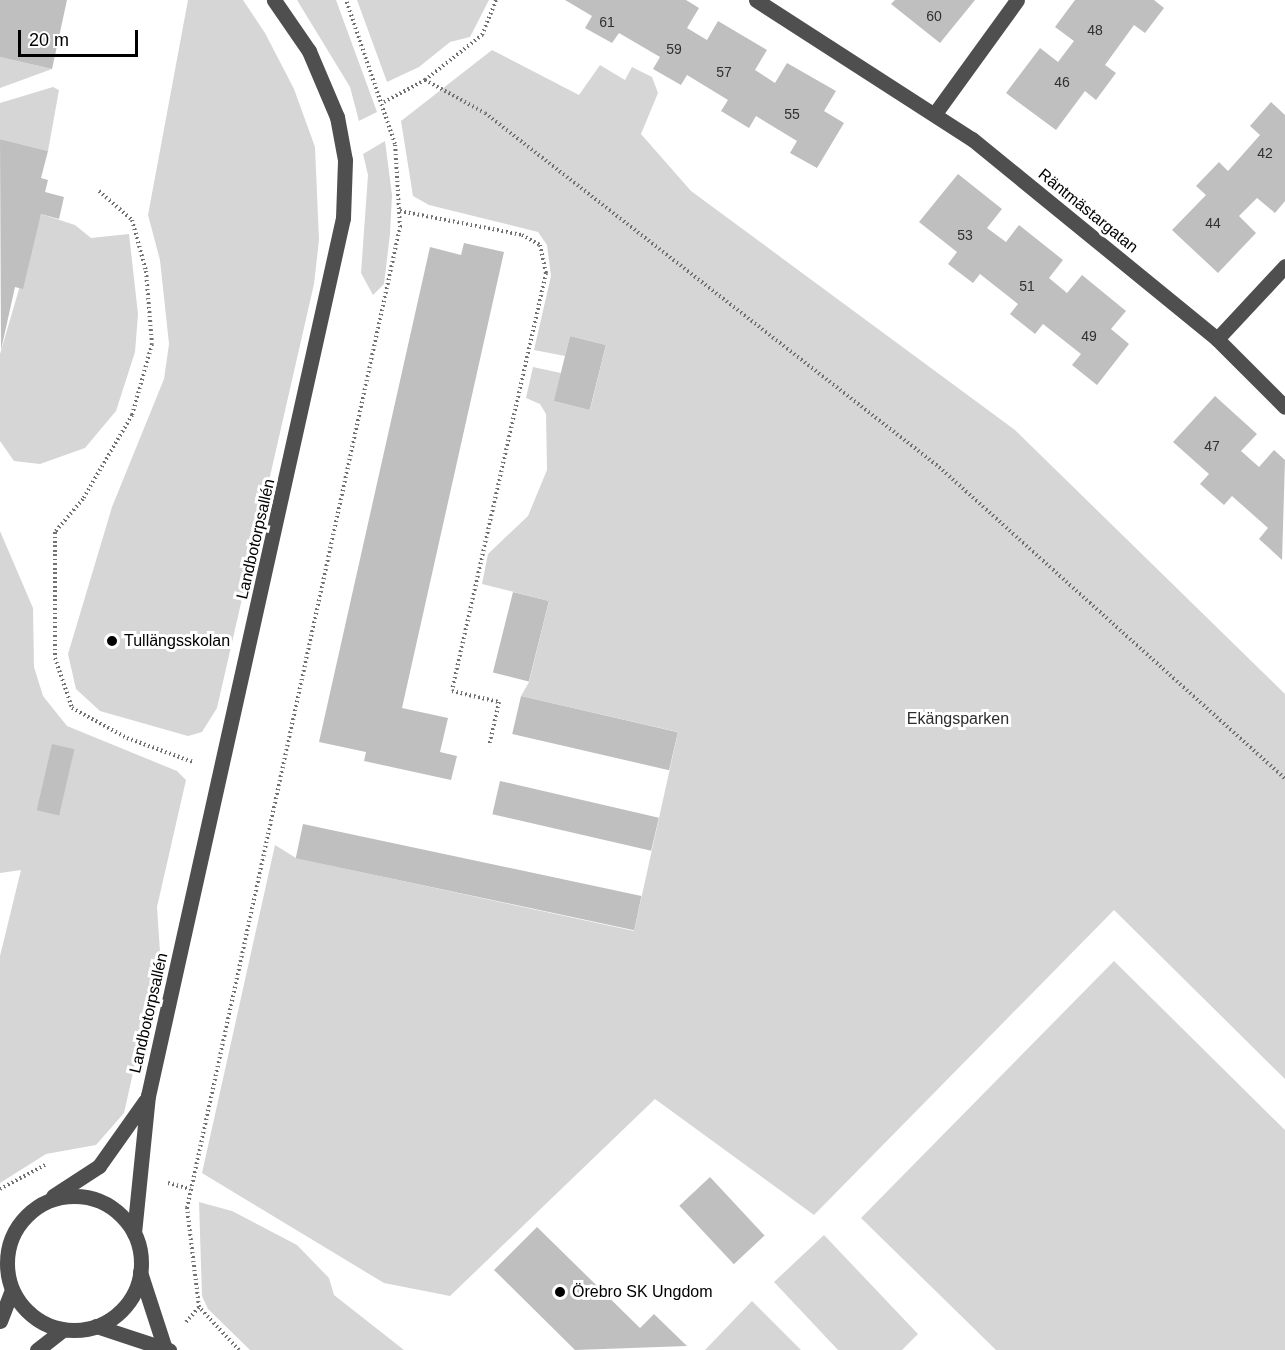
<!DOCTYPE html>
<html>
<head>
<meta charset="utf-8">
<style>
  body { margin:0 }
  #map { position:relative; width:1285px; height:1350px; overflow:hidden; background:#fff; font-family:Helvetica,sans-serif }
  div>[style] { position:absolute }
  .green>* { inset:0; background:#d6d6d6 }
  .building>* { inset:0; background:#bfbfbf; transform-origin:0 0 }
  .path>* { height:4px; margin-top:-2px; transform-origin:0; background:repeating-linear-gradient(90deg,#717171 0 1.5px,transparent 0 4.5px) }
  .minor>* { height:15px; margin:-7.5px; padding:0 7.5px; transform-origin:7.5px; border-radius:7.5px; background:#4f4f4f }
  .minor>.ring { margin:-7.5px; padding:0; box-sizing:content-box; background:none; border:15px solid #4f4f4f; border-radius:50% }
  .dots>* { width:16px; height:16px; translate:-50% -50%; box-sizing:border-box; border:3px solid #fff; border-radius:50% }
  span { translate:-50% -50%; white-space:nowrap; text-align:center; line-height:1.15; -webkit-text-stroke:6px #fff; paint-order:stroke }
  .number-label { font-size:14px; color:#303030 }
  .number-label span { -webkit-text-stroke-width:0 }
  .street-label { font-size:16px; color:#000 }
  .poi-label { font-size:16px; color:#000 }
  .left { translate:0 -50%; text-align:left }
  .park-label { font-size:16px; color:#2d2d2d }
  .scale { position:absolute; left:18px; top:30px; width:120px; height:27px; box-sizing:border-box; border:3px solid #000; border-top:0; padding-left:8px; font-size:18px; line-height:21px; white-space:nowrap; color:#000; -webkit-text-stroke:4px #fff; paint-order:stroke }
</style>
</head>
<body>
<div id="map">
  <div class="green">
    <div style="clip-path:polygon(188px 0,243px 0,265px 33px,294px 89px,315px 147px,319px 240px,314px 284px,217px 708px,202px 732px,188px 736px,100px 711px,76px 689px,68px 654px,112px 507px,164px 379px,169px 344px,160px 260px,148px 215px)"></div>
    <div style="clip-path:polygon(297px 0,336px 0,377px 112px,359px 121px,350px 87px)"></div>
    <div style="clip-path:polygon(357px 0,489px 0,470px 37px,450px 42px,419px 67px,387px 82px)"></div>
    <div style="clip-path:polygon(492px 50px,579px 95px,600px 65px,625px 80px,632px 67px,652px 77px,658px 93px,641px 134px,691px 191px,1015px 430px,1285px 694px,1285px 1079px,1114px 910px,814px 1215px,655px 1099px,450px 1296px,384px 1283px,202px 1173px,275px 845px,296px 858px,634px 931px,678px 732px,521px 696px,529px 682px,549px 601px,482px 584px,488px 554px,528px 516px,547px 470px,546px 414px,540px 404px,526px 398px,533px 367px,561px 373px,554px 401px,590px 410px,606px 345px,570px 336px,565px 356px,534px 350px,551px 276px,547px 245px,538px 232px,429px 205px,413px 196px,401px 121px)"></div>
    <div style="clip-path:polygon(0 57px,52px 69px,0 88px)"></div>
    <div style="clip-path:polygon(53px 87px,59px 90px,48px 151px,0 139px,0 103px)"></div>
    <div style="clip-path:polygon(385px 141px,392px 195px,390px 234px,384px 284px,373px 295px,361px 273px,368px 175px,363px 154px)"></div>
    <div style="clip-path:polygon(41px 214px,75px 225px,91px 238px,129px 234px,138px 314px,135px 352px,116px 411px,85px 448px,40px 464px,14px 461px,0 441px,0 354px)"></div>
    <div style="clip-path:polygon(0 531px,33px 608px,34px 667px,43px 696px,67px 726px,177px 771px,186px 780px,157px 907px,160px 952px,124px 1113px,96px 1145px,46px 1154px,0 1183px,0 956px,21px 870px,0 873px)"></div>
    <div style="clip-path:polygon(1114px 961px,1285px 1130px,1285px 1350px,996px 1350px,861px 1218px)"></div>
    <div style="clip-path:polygon(199px 1202px,232px 1211px,297px 1245px,329px 1278px,334px 1295px,404px 1350px,250px 1350px,208px 1309px,202px 1296px)"></div>
    <div style="clip-path:polygon(824px 1235px,918px 1334px,902px 1350px,838px 1350px,774px 1282px)"></div>
    <div style="clip-path:polygon(752px 1301px,801px 1350px,705px 1350px)"></div>
  </div>
  <div class="building">
    <div style="clip-path:polygon(0 0,67px 0,52px 69px,0 57px)"></div>
    <div style="clip-path:polygon(565px 0,686px 0,699px 8px,687px 28px,707px 40px,718px 21px,767px 50px,755px 70px,775px 83px,787px 63px,836px 91px,824px 111px,844px 123px,817px 168px,790px 153px,797px 141px,756px 116px,749px 128px,721px 111px,728px 100px,687px 75px,681px 85px,653px 69px,660px 57px,619px 33px,612px 43px,585px 28px,592px 16px)"></div>
    <div style="clip-path:polygon(895px 0,975px 0,940px 43px,891px 4px)"></div>
    <div style="clip-path:polygon(1075px 0,1154px 0,1164px 8px,1145px 33px,1134px 25px,1105px 65px,1116px 73px,1096px 100px,1085px 91px,1056px 130px,1006px 93px,1040px 48px,1058px 62px,1074px 41px,1055px 27px)"></div>
    <div style="clip-path:polygon(1271px 102px,1285px 115px,1285px 201px,1275px 213px,1257px 198px,1239px 216px,1256px 233px,1218px 273px,1172px 230px,1206px 195px,1196px 186px,1219px 162px,1228px 171px,1260px 135px,1250px 126px)"></div>
    <div style="clip-path:polygon(0 139px,48px 151px,41px 178px,48px 180px,45px 192px,64px 197px,59px 219px,41px 214px,23px 289px,15px 287px,1px 350px)"></div>
    <div style="clip-path:polygon(958px 174px,1002px 209px,987px 228px,1006px 242px,1019px 225px,1063px 260px,1049px 278px,1067px 293px,1082px 275px,1126px 311px,1111px 329px,1129px 344px,1097px 385px,1072px 365px,1081px 354px,1043px 324px,1035px 334px,1010px 314px,1018px 304px,980px 274px,973px 283px,948px 264px,957px 252px,919px 222px)"></div>
    <div style="clip-path:polygon(464px 243px,504px 252px,402px 708px,448px 718px,440px 752px,457px 756px,451px 780px,364px 761px,366px 752px,319px 742px,430px 247px,461px 255px)"></div>
    <div style="left:570px;top:336px;width:37px;height:67px;rotate:14deg"></div>
    <div style="clip-path:polygon(1215px 396px,1257px 434px,1241px 451px,1259px 467px,1274px 450px,1285px 460px,1282px 560px,1259px 539px,1268px 528px,1232px 496px,1224px 505px,1200px 484px,1209px 474px,1173px 442px)"></div>
    <div style="left:513px;top:592px;width:37px;height:83px;rotate:14deg"></div>
    <div style="left:521px;top:696px;width:161px;height:39px;rotate:13deg"></div>
    <div style="left:52px;top:744px;width:23px;height:68px;rotate:13deg"></div>
    <div style="left:500px;top:781px;width:163px;height:34px;rotate:13deg"></div>
    <div style="left:303px;top:824px;width:346px;height:35px;rotate:12deg"></div>
    <div style="left:710px;top:1177px;width:80px;height:42px;rotate:47deg"></div>
    <div style="clip-path:polygon(537px 1227px,640px 1328px,654px 1314px,687px 1346px,575px 1350px,494px 1270px)"></div>
  </div>
  <div class="path">
    <div style="left:425px;top:80px;width:68px;rotate:28.8deg"></div>
    <div style="left:485px;top:113px;width:576px;rotate:37.94deg"></div>
    <div style="left:939px;top:467px;width:465px;rotate:42deg"></div>
    <div style="left:384px;top:102px;width:47px;rotate:-28.2deg"></div>
    <div style="left:425px;top:80px;width:73px;rotate:-38.3deg"></div>
    <div style="left:482px;top:35px;width:38px;rotate:-68deg"></div>
    <div style="left:99px;top:191px;width:44px;rotate:41.3deg"></div>
    <div style="left:132px;top:220px;width:53px;rotate:74.6deg"></div>
    <div style="left:146px;top:271px;width:73px;rotate:85.3deg"></div>
    <div style="left:152px;top:344px;width:74px;rotate:105.7deg"></div>
    <div style="left:132px;top:415px;width:97px;rotate:120.3deg"></div>
    <div style="left:83px;top:499px;width:43px;rotate:130.3deg"></div>
    <div style="left:55px;top:532px;width:126px;rotate:90deg"></div>
    <div style="left:55px;top:658px;width:53px;rotate:71.2deg"></div>
    <div style="left:72px;top:708px;width:63px;rotate:28.6deg"></div>
    <div style="left:127px;top:738px;width:70px;rotate:20deg"></div>
    <div style="left:400px;top:211px;width:124px;rotate:11.1deg"></div>
    <div style="left:522px;top:235px;width:21px;rotate:29deg"></div>
    <div style="left:540px;top:245px;width:29px;rotate:78deg"></div>
    <div style="left:546px;top:273px;width:428px;rotate:102.7deg"></div>
    <div style="left:452px;top:691px;width:48px;rotate:13.2deg"></div>
    <div style="left:499px;top:702px;width:45px;rotate:102.8deg"></div>
    <div style="left:168px;top:1183px;width:23px;rotate:15deg"></div>
    <div style="left:0;top:1189px;width:51px;rotate:-28.1deg"></div>
    <div style="left:186px;top:1322px;width:20px;rotate:-49deg"></div>
    <div style="left:239px;top:1350px;width:59px;rotate:-132.9deg"></div>
    <div style="left:199px;top:1307px;width:100px;rotate:-96.9deg"></div>
    <div style="left:187px;top:1208px;width:1004px;rotate:-77.75deg"></div>
    <div style="left:400px;top:227px;width:83px;rotate:-93.4deg"></div>
    <div style="left:395px;top:144px;width:152px;rotate:-108.8deg"></div>
  </div>
  <div class="minor">
    <div style="left:756px;top:0;width:257px;rotate:32.8deg"></div>
    <div style="left:972px;top:139px;width:316px;rotate:39.2deg"></div>
    <div style="left:1217px;top:339px;width:96px;rotate:45deg"></div>
    <div style="left:936px;top:112px;width:138px;rotate:-54.1deg"></div>
    <div style="left:1217px;top:339px;width:100px;rotate:-47deg"></div>
    <div style="left:53px;top:1196px;width:55px;rotate:-33.1deg"></div>
    <div style="left:99px;top:1166px;width:80px;rotate:-54.7deg"></div>
    <div class="ring" style="left:7px;top:1196px;width:119px;height:119px"></div>
    <div style="left:134px;top:1233px;width:138px;rotate:-84.2deg"></div>
    <div style="left:148px;top:1096px;width:899px;rotate:-77.48deg"></div>
    <div style="left:343px;top:218px;width:58px;rotate:-88deg"></div>
    <div style="left:345px;top:160px;width:44px;rotate:-100.5deg"></div>
    <div style="left:337px;top:117px;width:72px;rotate:-113deg"></div>
    <div style="left:309px;top:51px;width:62px;rotate:-124.5deg"></div>
    <div style="left:140px;top:1272px;width:78px;rotate:72deg"></div>
    <div style="left:0;top:1321px;width:33px;rotate:-69deg"></div>
    <div style="left:96px;top:1326px;width:77px;rotate:18.2deg"></div>
    <div style="left:37px;top:1350px;width:33px;rotate:-38deg"></div>
  </div>
  <div class="dots">
    <div style="left:112px;top:641px;background:#000"></div>
    <div style="left:560px;top:1292px;background:#000"></div>
  </div>
  <div class="number-label">
    <span style="left:934px;top:16px">60</span>
    <span style="left:607px;top:22px">61</span>
    <span style="left:1095px;top:30px">48</span>
    <span style="left:674px;top:49px">59</span>
    <span style="left:724px;top:72px">57</span>
    <span style="left:1062px;top:82px">46</span>
    <span style="left:792px;top:114px">55</span>
    <span style="left:1265px;top:153px">42</span>
    <span style="left:1213px;top:223px">44</span>
    <span style="left:965px;top:235px">53</span>
    <span style="left:1027px;top:286px">51</span>
    <span style="left:1089px;top:336px">49</span>
    <span style="left:1212px;top:446px">47</span>
  </div>
  <div class="street-label">
    <span style="left:1088px;top:211px;rotate:39deg">Räntmästargatan</span>
    <span style="left:256px;top:539px;rotate:-77deg">Landbotorpsallén</span>
    <span style="left:149px;top:1013px;rotate:-77deg">Landbotorpsallén</span>
  </div>
  <div class="poi-label">
    <span class="left" style="left:124px;top:641px">Tullängsskolan</span>
    <span class="left" style="left:572px;top:1292px">Örebro SK Ungdom</span>
  </div>
  <div class="park-label">
    <span style="left:958px;top:719px">Ekängsparken</span>
  </div>
  <div class="scale">20 m</div>
</div>
</body>
</html>
